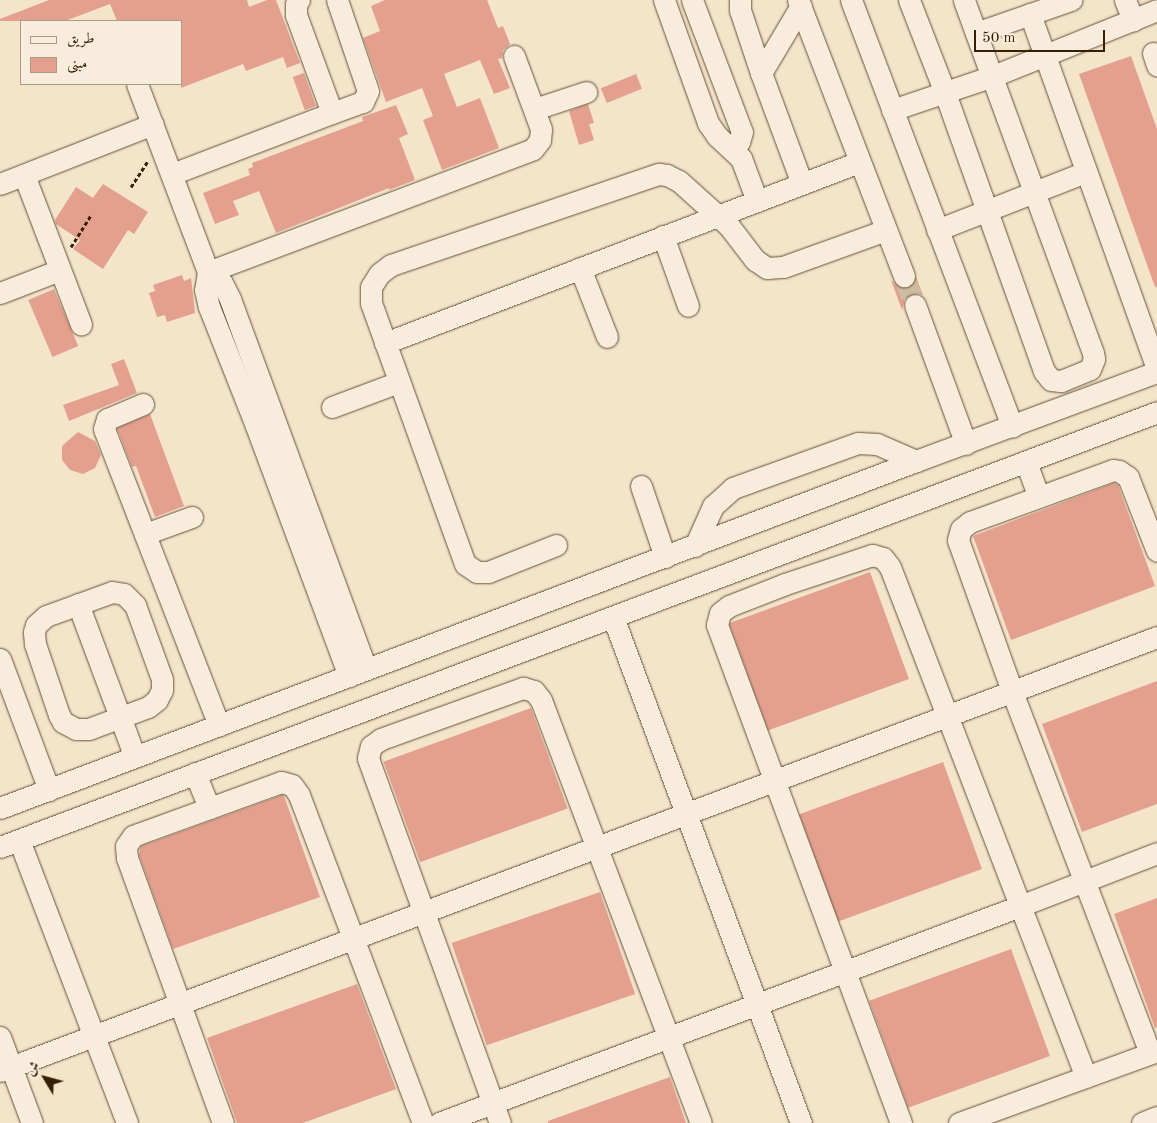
<!DOCTYPE html>
<html>
<head>
<meta charset="utf-8">
<style>
  body { margin:0 }
  #map { position:relative; width:1157px; height:1123px; overflow:hidden; background:#f4e4ca; font-family:"Old Standard TT",Amiri,serif }
  div>[style] { position:absolute }
  .building>* { inset:0; background:#e3a08f; transform-origin:0 0 }
  .minor-tunnel>* { height:21px; margin-top:-10.5px; transform-origin:0; background:repeating-linear-gradient(90deg,#cebda2 0 21px,transparent 0 32px) }
  .path>* { height:3px; margin-top:-1.5px; transform-origin:0; background:repeating-linear-gradient(90deg,#361f04 0 4px,transparent 0 6.5px) }
  .roads { filter:drop-shadow(0 0 1px #665036) drop-shadow(0 0 1px #665036) }
  .minor>* { height:21px; margin:-10.5px; padding:0 10.5px; transform-origin:10.5px; border-radius:10.5px; background:#f8eddd }
  span { translate:-50% -50%; white-space:nowrap; text-align:center; line-height:1.15; -webkit-text-stroke:5px #f8eddd; paint-order:stroke }
  .legend { position:absolute; left:20px; top:20px; width:162px; height:65px; box-sizing:border-box; background:#f8eddd; border:1px solid #aa9b86; margin:0; padding:6px 9px; list-style:none; font-size:15px; color:#361f04 }
  .legend li { display:flex; align-items:center; gap:10px; height:25px }
  .legend b { width:25px; border:1px solid #aa9b86 }
  .north { position:absolute; left:20px; top:1053px; width:50px; height:50px; -webkit-text-stroke:4px #f8eddd; paint-order:stroke; rotate:307deg; font-size:14px; font-weight:700; line-height:20px; text-align:center; color:#361f04 }
  .north::after { content:''; display:block; margin:auto; width:18px; height:22px; background:#361f04; clip-path:polygon(50% 0,100% 100%,50% 72%,0 100%) }
  .scale { position:absolute; left:974px; top:30px; width:131px; height:22px; box-sizing:border-box; border:2px solid #361f04; border-top:0; padding-left:6px; font-size:15px; line-height:18px; white-space:nowrap; color:#361f04; -webkit-text-stroke:4px #f8eddd; paint-order:stroke }
</style>
</head>
<body>
<div id="map">
  <div class="building">
    <div style="clip-path:polygon(49px 0,247px 0,249px 7px,267px 0,276px 0,300px 63px,287px 68px,283px 57px,246px 71px,243px 64px,181px 88px,181px 21px,117px 21px,110px 4px,65px 21px,0 21px,0 19px)"></div>
    <div style="clip-path:polygon(385px 0,487px 0,498px 28px,503px 26px,510px 44px,503px 50px,502px 58px,498px 59px,510px 88px,494px 94px,480px 60px,444px 74px,457px 107px,480px 98px,499px 148px,442px 170px,423px 120px,433px 116px,422px 88px,386px 102px,363px 38px,380px 31px,371px 6px)"></div>
    <div style="clip-path:polygon(1131px 56px,1157px 129px,1157px 287px,1155px 287px,1079px 74px)"></div>
    <div style="left:304px;top:73px;width:35px;height:12px;rotate:70deg"></div>
    <div style="left:636px;top:74px;width:16px;height:38px;rotate:68deg"></div>
    <div style="clip-path:polygon(588px 104px,594px 123px,589px 124px,594px 140px,579px 145px,569px 111px)"></div>
    <div style="clip-path:polygon(396px 105px,408px 134px,399px 138px,415px 180px,389px 190px,389px 188px,276px 233px,259px 191px,233px 201px,239px 215px,215px 224px,203px 193px,250px 175px,248px 169px,253px 167px,252px 163px,363px 121px,362px 117px)"></div>
    <div style="clip-path:polygon(103px 184px,148px 212px,134px 234px,128px 230px,103px 269px,73px 249px,80px 240px,56px 224px,55px 220px,76px 187px,93px 198px)"></div>
    <div style="clip-path:polygon(182px 275px,184px 281px,191px 278px,195px 313px,167px 322px,165px 315px,157px 317px,149px 293px,155px 291px,153px 285px)"></div>
    <div style="clip-path:polygon(916px 277px,923px 295px,917px 293px,910px 293px,905px 297px,902px 310px,891px 280px,897px 286px,908px 288px,914px 283px)"></div>
    <div style="left:54px;top:289px;width:62px;height:28px;rotate:67deg"></div>
    <div style="clip-path:polygon(124px 359px,137px 393px,69px 421px,63px 405px,119px 385px,111px 364px)"></div>
    <div style="clip-path:polygon(150px 414px,184px 506px,155px 517px,136px 466px,132px 467px,117px 428px)"></div>
    <div style="clip-path:polygon(78px 432px,95px 441px,101px 455px,95px 468px,83px 474px,70px 470px,62px 460px,62px 446px)"></div>
    <div style="clip-path:polygon(1114px 483px,1118px 485px,1155px 586px,1011px 640px,973px 536px)"></div>
    <div style="left:870px;top:572px;width:114px;height:150px;rotate:70deg"></div>
    <div style="clip-path:polygon(1157px 681px,1157px 804px,1082px 832px,1042px 724px)"></div>
    <div style="left:531px;top:708px;width:107px;height:157px;rotate:70deg"></div>
    <div style="left:943px;top:762px;width:114px;height:153px;rotate:70deg"></div>
    <div style="clip-path:polygon(282px 795px,284px 796px,320px 897px,173px 949px,139px 855px,141px 846px)"></div>
    <div style="left:600px;top:892px;width:108px;height:157px;rotate:71deg"></div>
    <div style="clip-path:polygon(1157px 898px,1157px 1027px,1155px 1028px,1114px 914px)"></div>
    <div style="left:1011px;top:949px;width:114px;height:151px;rotate:70deg"></div>
    <div style="clip-path:polygon(357px 984px,396px 1089px,303px 1123px,237px 1123px,207px 1038px)"></div>
    <div style="clip-path:polygon(670px 1077px,686px 1123px,548px 1123px,548px 1121px)"></div>
  </div>
  <div class="minor-tunnel">
    <div style="left:904px;top:276px;width:31px;rotate:69deg"></div>
  </div>
  <div class="path">
    <div style="left:131px;top:187px;width:30px;rotate:-57deg"></div>
    <div style="left:71px;top:247px;width:39px;rotate:-58deg"></div>
  </div>
  <div class="roads">
    <div class="minor">
      <div style="left:299px;top:0;width:5px;rotate:127deg"></div>
      <div style="left:296px;top:4px;width:11px;rotate:90deg"></div>
      <div style="left:296px;top:15px;width:104px;rotate:69.8deg"></div>
      <div style="left:332px;top:113px;width:33px;rotate:-20deg"></div>
      <div style="left:363px;top:102px;width:12px;rotate:-66deg"></div>
      <div style="left:368px;top:91px;width:96px;rotate:-108.8deg"></div>
      <div style="left:664px;top:0;width:131px;rotate:70.3deg"></div>
      <div style="left:708px;top:123px;width:16px;rotate:55deg"></div>
      <div style="left:717px;top:136px;width:33px;rotate:43deg"></div>
      <div style="left:741px;top:158px;width:46px;rotate:69.6deg"></div>
      <div style="left:692px;top:0;width:141px;rotate:69.3deg"></div>
      <div style="left:742px;top:132px;width:10px;rotate:107deg"></div>
      <div style="left:739px;top:142px;width:9px;rotate:148deg"></div>
      <div style="left:740px;top:0;width:10px;rotate:90deg"></div>
      <div style="left:740px;top:10px;width:66px;rotate:71.6deg"></div>
      <div style="left:761px;top:73px;width:118px;rotate:69.7deg"></div>
      <div style="left:798px;top:0;width:296px;rotate:69deg"></div>
      <div style="left:851px;top:0;width:456px;rotate:69.3deg"></div>
      <div style="left:909px;top:0;width:100px;rotate:68.8deg"></div>
      <div style="left:945px;top:93px;width:295px;rotate:70.4deg"></div>
      <div style="left:1044px;top:371px;width:11px;rotate:52deg"></div>
      <div style="left:1051px;top:380px;width:10px;rotate:6deg"></div>
      <div style="left:1061px;top:381px;width:31px;rotate:-22deg"></div>
      <div style="left:1090px;top:369px;width:11px;rotate:-68deg"></div>
      <div style="left:1094px;top:359px;width:6px;rotate:-99deg"></div>
      <div style="left:1093px;top:353px;width:376px;rotate:-110.1deg"></div>
      <div style="left:1125px;top:0;width:22px;rotate:68deg"></div>
      <div style="left:1030px;top:14px;width:376px;rotate:70.3deg"></div>
      <div style="left:976px;top:33px;width:101px;rotate:-19.2deg"></div>
      <div style="left:1153px;top:53px;width:13px;rotate:72deg"></div>
      <div style="left:761px;top:73px;width:78px;rotate:-59.2deg"></div>
      <div style="left:137px;top:84px;width:201px;rotate:69.3deg"></div>
      <div style="left:208px;top:272px;width:18px;rotate:99deg"></div>
      <div style="left:205px;top:290px;width:17px;rotate:77deg"></div>
      <div style="left:209px;top:307px;width:128px;rotate:68.4deg"></div>
      <div style="left:256px;top:426px;width:267px;rotate:69.6deg"></div>
      <div style="left:535px;top:109px;width:54px;rotate:-18.4deg"></div>
      <div style="left:892px;top:110px;width:107px;rotate:-18.6deg"></div>
      <div style="left:993px;top:76px;width:177px;rotate:-21.9deg"></div>
      <div style="left:172px;top:174px;width:171px;rotate:-20.9deg"></div>
      <div style="left:24px;top:175px;width:160px;rotate:69.1deg"></div>
      <div style="left:0;top:184px;width:164px;rotate:-21.4deg"></div>
      <div style="left:937px;top:230px;width:160px;rotate:-21.3deg"></div>
      <div style="left:663px;top:236px;width:74px;rotate:70.3deg"></div>
      <div style="left:580px;top:268px;width:74px;rotate:68.6deg"></div>
      <div style="left:208px;top:272px;width:347px;rotate:-20.7deg"></div>
      <div style="left:533px;top:149px;width:11px;rotate:-52deg"></div>
      <div style="left:540px;top:140px;width:11px;rotate:-85deg"></div>
      <div style="left:541px;top:129px;width:78px;rotate:-110.3deg"></div>
      <div style="left:208px;top:272px;width:18px;rotate:38deg"></div>
      <div style="left:222px;top:283px;width:18px;rotate:63deg"></div>
      <div style="left:230px;top:299px;width:394px;rotate:69.8deg"></div>
      <div style="left:0;top:293px;width:64px;rotate:-21deg"></div>
      <div style="left:915px;top:305px;width:148px;rotate:69.9deg"></div>
      <div style="left:385px;top:343px;width:507px;rotate:-20.9deg"></div>
      <div style="left:143px;top:404px;width:39px;rotate:157deg"></div>
      <div style="left:107px;top:419px;width:10px;rotate:107deg"></div>
      <div style="left:104px;top:429px;width:318px;rotate:68.8deg"></div>
      <div style="left:332px;top:407px;width:72px;rotate:-20.5deg"></div>
      <div style="left:1026px;top:462px;width:37px;rotate:70deg"></div>
      <div style="left:641px;top:486px;width:75px;rotate:71.3deg"></div>
      <div style="left:145px;top:534px;width:50px;rotate:-19.9deg"></div>
      <div style="left:556px;top:545px;width:73px;rotate:158.3deg"></div>
      <div style="left:488px;top:572px;width:11px;rotate:180deg"></div>
      <div style="left:477px;top:572px;width:14px;rotate:-146deg"></div>
      <div style="left:465px;top:564px;width:277px;rotate:-109.8deg"></div>
      <div style="left:371px;top:303px;width:16px;rotate:-90deg"></div>
      <div style="left:371px;top:287px;width:15px;rotate:-58deg"></div>
      <div style="left:379px;top:274px;width:15px;rotate:-37deg"></div>
      <div style="left:391px;top:265px;width:283px;rotate:-18.8deg"></div>
      <div style="left:659px;top:174px;width:8px;rotate:7deg"></div>
      <div style="left:667px;top:175px;width:13px;rotate:27deg"></div>
      <div style="left:679px;top:181px;width:67px;rotate:42deg"></div>
      <div style="left:729px;top:226px;width:43px;rotate:52.6deg"></div>
      <div style="left:755px;top:260px;width:14px;rotate:34deg"></div>
      <div style="left:767px;top:268px;width:16px;rotate:-4deg"></div>
      <div style="left:783px;top:267px;width:109px;rotate:-19.8deg"></div>
      <div style="left:695px;top:546px;width:44px;rotate:-65.8deg"></div>
      <div style="left:713px;top:506px;width:27px;rotate:-42deg"></div>
      <div style="left:733px;top:488px;width:133px;rotate:-19.8deg"></div>
      <div style="left:858px;top:443px;width:19px;rotate:3deg"></div>
      <div style="left:877px;top:444px;width:43px;rotate:23.6deg"></div>
      <div style="left:112px;top:592px;width:12px;rotate:9deg"></div>
      <div style="left:124px;top:594px;width:16px;rotate:45deg"></div>
      <div style="left:135px;top:605px;width:79px;rotate:70deg"></div>
      <div style="left:162px;top:679px;width:11px;rotate:90deg"></div>
      <div style="left:162px;top:690px;width:11px;rotate:117deg"></div>
      <div style="left:157px;top:700px;width:11px;rotate:142deg"></div>
      <div style="left:148px;top:707px;width:63px;rotate:159.6deg"></div>
      <div style="left:89px;top:729px;width:13px;rotate:180deg"></div>
      <div style="left:76px;top:729px;width:15px;rotate:-152deg"></div>
      <div style="left:63px;top:722px;width:8px;rotate:-120deg"></div>
      <div style="left:59px;top:715px;width:75px;rotate:-108.7deg"></div>
      <div style="left:35px;top:644px;width:12px;rotate:-95deg"></div>
      <div style="left:34px;top:632px;width:7px;rotate:-74deg"></div>
      <div style="left:36px;top:625px;width:13px;rotate:-42deg"></div>
      <div style="left:46px;top:616px;width:70px;rotate:-20deg"></div>
      <div style="left:78px;top:604px;width:163px;rotate:69.6deg"></div>
      <div style="left:613px;top:617px;width:540px;rotate:69.62deg"></div>
      <div style="left:0;top:659px;width:140px;rotate:69.5deg"></div>
      <div style="left:195px;top:773px;width:38px;rotate:68deg"></div>
      <div style="left:0;top:808px;width:980px;rotate:-20.75deg"></div>
      <div style="left:916px;top:461px;width:257px;rotate:-20.3deg"></div>
      <div style="left:19px;top:840px;width:303px;rotate:69.1deg"></div>
      <div style="left:0;top:847px;width:1236px;rotate:-20.6deg"></div>
      <div style="left:0;top:1037px;width:92px;rotate:69.6deg"></div>
      <div style="left:1150px;top:1053px;width:387px;rotate:-110.9deg"></div>
      <div style="left:1012px;top:691px;width:160px;rotate:-109.7deg"></div>
      <div style="left:958px;top:540px;width:11px;rotate:-75deg"></div>
      <div style="left:961px;top:529px;width:11px;rotate:-38deg"></div>
      <div style="left:970px;top:522px;width:152px;rotate:-20deg"></div>
      <div style="left:1113px;top:470px;width:6px;rotate:9deg"></div>
      <div style="left:1119px;top:471px;width:11px;rotate:34deg"></div>
      <div style="left:1128px;top:477px;width:79px;rotate:68.6deg"></div>
      <div style="left:0;top:1071px;width:1236px;rotate:-20.56deg"></div>
      <div style="left:223px;top:1123px;width:282px;rotate:-109.9deg"></div>
      <div style="left:127px;top:858px;width:12px;rotate:-95deg"></div>
      <div style="left:126px;top:846px;width:12px;rotate:-55deg"></div>
      <div style="left:133px;top:836px;width:5px;rotate:-22deg"></div>
      <div style="left:138px;top:834px;width:152px;rotate:-20deg"></div>
      <div style="left:281px;top:782px;width:11px;rotate:15deg"></div>
      <div style="left:292px;top:785px;width:12px;rotate:55deg"></div>
      <div style="left:299px;top:795px;width:351px;rotate:69.3deg"></div>
      <div style="left:439px;top:1123px;width:620px;rotate:-20.48deg"></div>
      <div style="left:1020px;top:906px;width:147px;rotate:-21.1deg"></div>
      <div style="left:500px;top:1123px;width:388px;rotate:-109.9deg"></div>
      <div style="left:368px;top:758px;width:12px;rotate:-76deg"></div>
      <div style="left:371px;top:746px;width:12px;rotate:-35deg"></div>
      <div style="left:381px;top:739px;width:151px;rotate:-19.8deg"></div>
      <div style="left:523px;top:688px;width:11px;rotate:15deg"></div>
      <div style="left:534px;top:691px;width:11px;rotate:52deg"></div>
      <div style="left:541px;top:700px;width:452px;rotate:69.3deg"></div>
      <div style="left:901px;top:1123px;width:531px;rotate:-110.28deg"></div>
      <div style="left:717px;top:625px;width:12px;rotate:-76deg"></div>
      <div style="left:720px;top:613px;width:11px;rotate:-38deg"></div>
      <div style="left:729px;top:606px;width:60px;rotate:-21.4deg"></div>
      <div style="left:785px;top:584px;width:92px;rotate:-18.4deg"></div>
      <div style="left:872px;top:555px;width:11px;rotate:15deg"></div>
      <div style="left:883px;top:558px;width:11px;rotate:52deg"></div>
      <div style="left:890px;top:567px;width:546px;rotate:68.98deg"></div>
      <div style="left:959px;top:1123px;width:211px;rotate:-20deg"></div>
      <div style="left:1142px;top:1123px;width:16px;rotate:-22deg"></div>
    </div>
  </div>
  <ul class="legend">
  <li><b style="height:6px;background:#f8eddd"></b>طريق</li>
  <li><b style="height:14px;background:#e3a08f"></b>مبنى</li>
  </ul>
  <div class="north">ش</div>
  <div class="scale">50 m</div>
</div>
</body>
</html>
